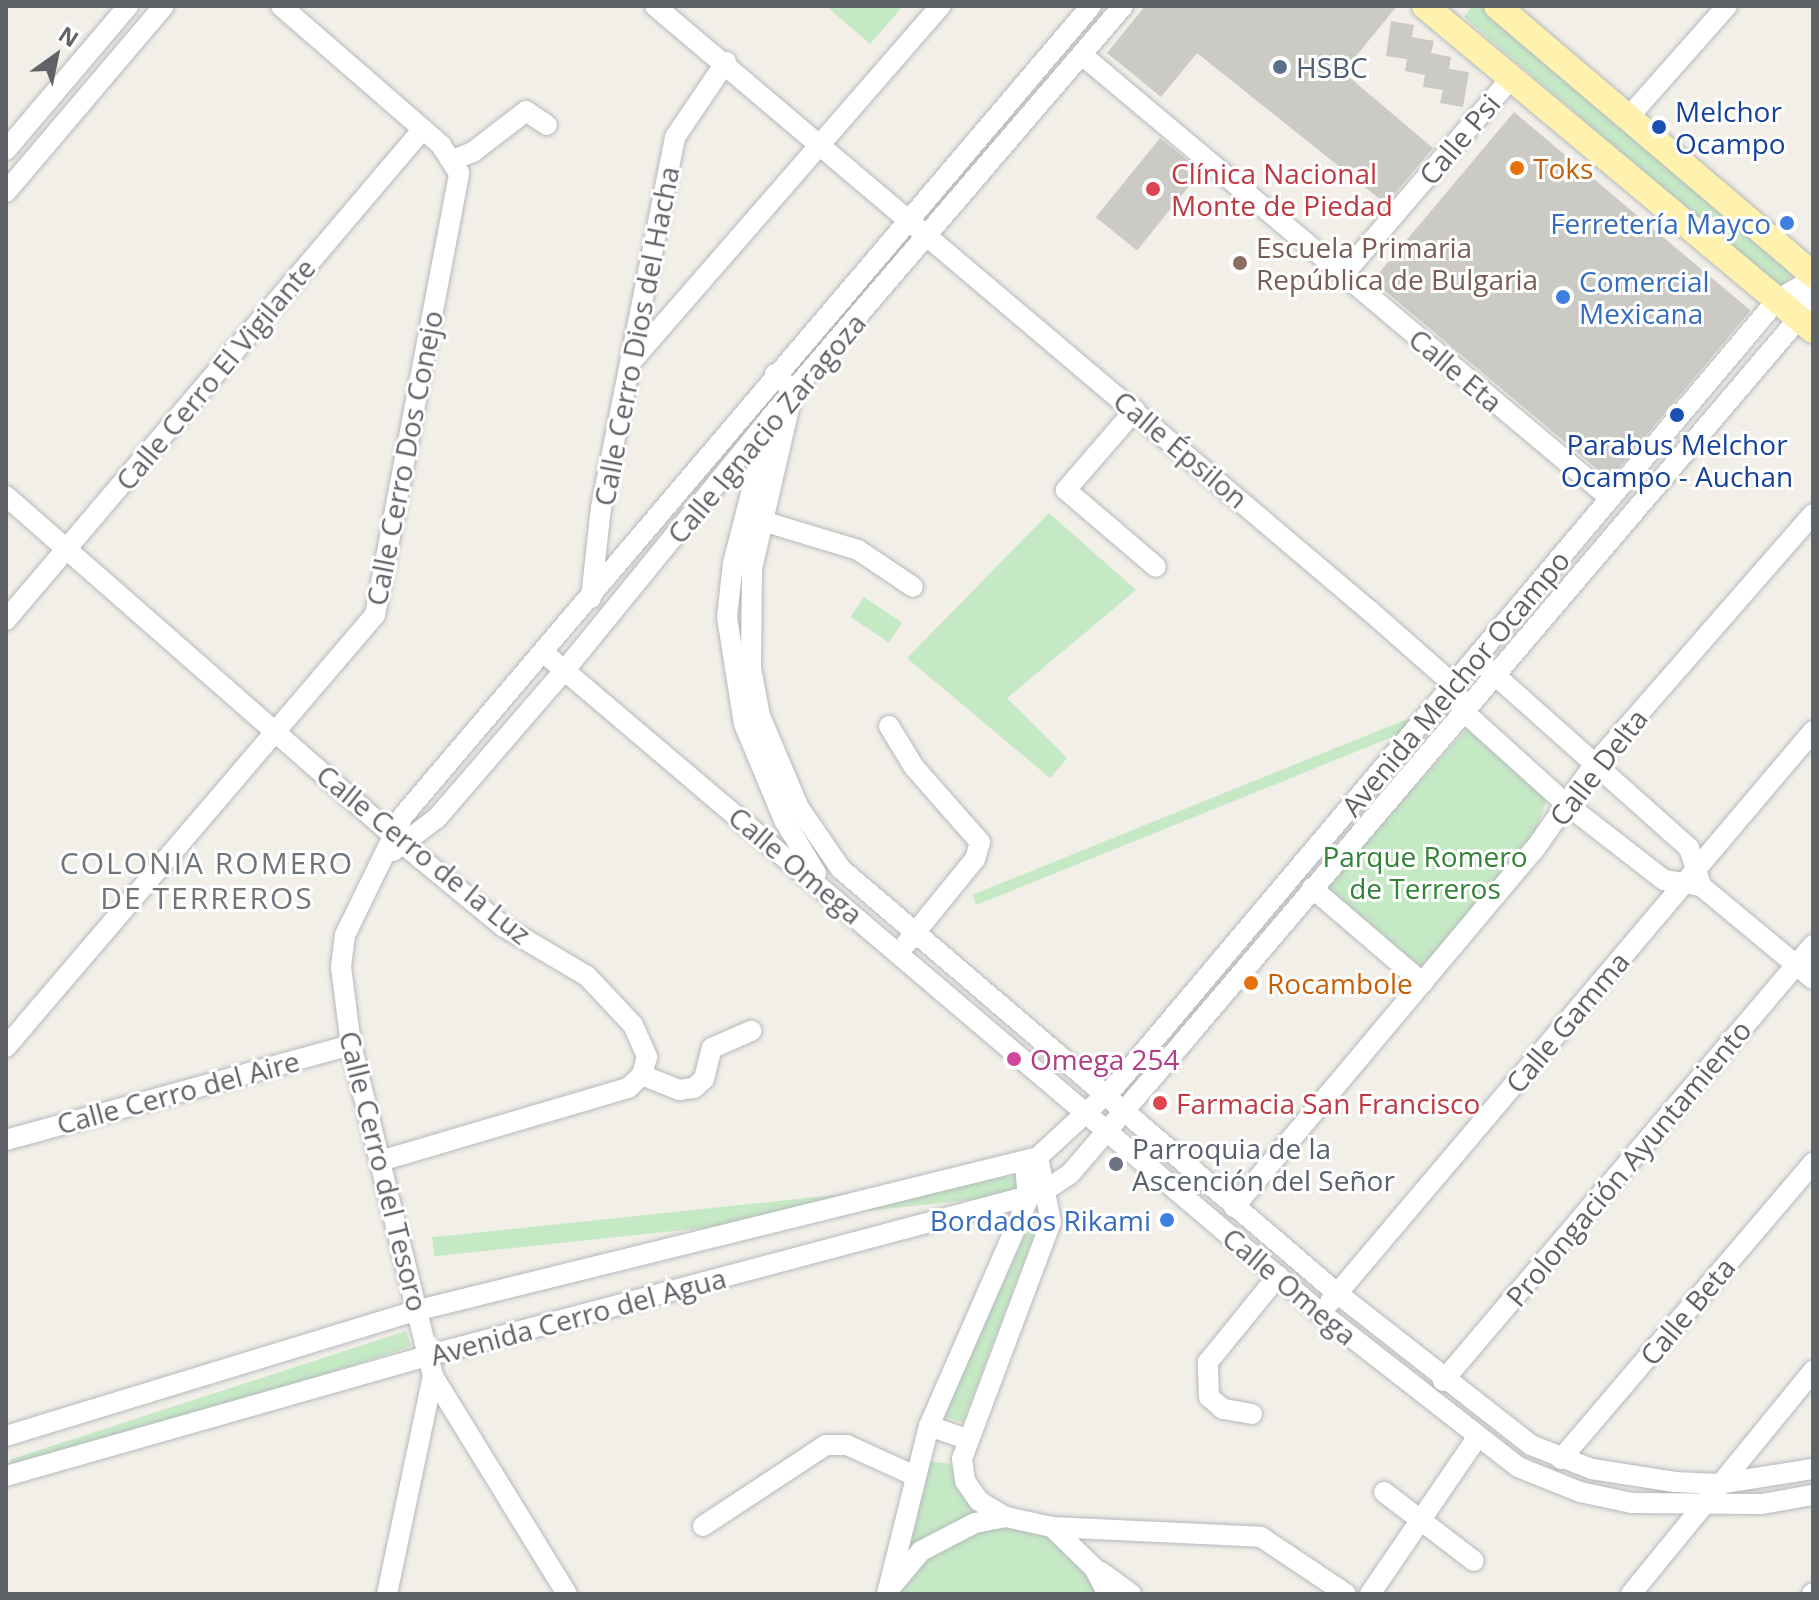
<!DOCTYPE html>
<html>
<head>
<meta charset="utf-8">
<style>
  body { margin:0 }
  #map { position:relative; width:1819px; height:1600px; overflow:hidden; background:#f1efe8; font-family:"Open Sans",sans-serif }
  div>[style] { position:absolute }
  .green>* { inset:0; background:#c5e8c5; transform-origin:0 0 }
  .building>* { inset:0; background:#cccac5; transform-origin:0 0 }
  .roads { filter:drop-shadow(0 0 2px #b5b8bc) drop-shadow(0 0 2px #b5b8bc) }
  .minor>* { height:20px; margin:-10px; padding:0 10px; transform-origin:10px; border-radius:10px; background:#fff }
  .major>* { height:26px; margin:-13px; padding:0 13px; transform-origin:13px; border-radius:13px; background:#fff2af }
  .dots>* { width:22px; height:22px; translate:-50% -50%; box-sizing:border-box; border:4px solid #fff; border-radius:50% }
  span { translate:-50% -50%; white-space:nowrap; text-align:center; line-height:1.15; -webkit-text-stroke:6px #fff; paint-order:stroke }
  .service-label { font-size:28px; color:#4e5e75 }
  .left { translate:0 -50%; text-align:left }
  .transit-label { font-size:28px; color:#164399 }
  .street-label { font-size:28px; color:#5f6368 }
  .food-label { font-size:28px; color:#c56008 }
  .health-label { font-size:28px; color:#be3a42 }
  .shop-label { font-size:28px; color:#366cbe }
  .right { translate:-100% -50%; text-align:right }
  .education-label { font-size:28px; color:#785e54 }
  .park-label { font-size:28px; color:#348238 }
  .hotel-label { font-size:28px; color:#b23c85 }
  .worship-label { font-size:28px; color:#5b616d }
  .neighbourhood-label { font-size:30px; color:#70757a; letter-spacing:2px }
  .frame { position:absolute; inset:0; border:8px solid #5f6368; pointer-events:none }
  .north { position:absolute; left:16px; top:16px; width:80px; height:80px; -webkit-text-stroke:6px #fff; paint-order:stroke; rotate:33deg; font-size:22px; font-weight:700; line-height:32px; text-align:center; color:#5f6368 }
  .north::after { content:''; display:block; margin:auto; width:28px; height:36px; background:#5f6368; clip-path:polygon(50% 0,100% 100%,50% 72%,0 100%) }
</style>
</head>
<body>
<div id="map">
  <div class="green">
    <div style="clip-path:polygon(826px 6px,903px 6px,870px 44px)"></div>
    <div style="clip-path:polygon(1472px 6px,1483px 6px,1795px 273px,1779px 288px,1464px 17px)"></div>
    <div style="clip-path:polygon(1049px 513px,1136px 590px,1007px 698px,1067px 758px,1050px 778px,907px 658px)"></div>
    <div style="left:864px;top:597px;width:46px;height:24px;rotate:34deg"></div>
    <div style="left:1447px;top:703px;width:11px;height:512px;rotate:68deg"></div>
    <div style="clip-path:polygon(1470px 725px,1549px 795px,1527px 852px,1427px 972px,1326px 887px)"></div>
    <div style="left:1016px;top:1176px;width:19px;height:587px;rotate:84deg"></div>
    <div style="clip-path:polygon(1034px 1216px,1034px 1234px,963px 1422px,941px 1416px)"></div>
    <div style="left:406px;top:1331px;width:16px;height:416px;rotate:72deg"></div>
    <div style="clip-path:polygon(929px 1461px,950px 1464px,987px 1515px,923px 1538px,899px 1567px)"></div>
    <div style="clip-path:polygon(995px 1524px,1062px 1540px,1103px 1594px,898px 1594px,928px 1552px)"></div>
  </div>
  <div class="building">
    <div style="clip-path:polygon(1145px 6px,1397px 6px,1343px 72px,1433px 148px,1386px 204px,1197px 53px,1161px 97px,1107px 53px)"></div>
    <div style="clip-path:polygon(1391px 21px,1414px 25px,1412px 37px,1434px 41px,1431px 53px,1451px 57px,1449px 69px,1469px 72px,1463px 107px,1440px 103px,1443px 90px,1423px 87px,1425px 75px,1405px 71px,1407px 59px,1386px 56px)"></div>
    <div style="left:1514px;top:112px;width:309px;height:220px;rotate:40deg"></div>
    <div style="left:1160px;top:138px;width:53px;height:102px;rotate:39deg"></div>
  </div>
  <div class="roads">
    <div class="minor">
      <div style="left:655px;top:6px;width:937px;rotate:40.24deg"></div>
      <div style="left:1370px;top:611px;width:112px;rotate:41.4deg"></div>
      <div style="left:1454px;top:685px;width:26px;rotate:72deg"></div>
      <div style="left:1462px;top:710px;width:140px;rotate:42.1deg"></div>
      <div style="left:1566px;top:804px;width:124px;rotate:37.8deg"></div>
      <div style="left:1664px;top:880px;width:37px;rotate:9deg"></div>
      <div style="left:1082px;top:55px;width:689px;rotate:40deg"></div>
      <div style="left:1627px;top:119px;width:151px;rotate:-48.5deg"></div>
      <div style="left:6px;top:150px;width:189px;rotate:-49.7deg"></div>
      <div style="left:453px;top:160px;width:22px;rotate:-22deg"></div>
      <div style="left:473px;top:152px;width:67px;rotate:-37.7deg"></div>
      <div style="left:526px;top:111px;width:25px;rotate:34deg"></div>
      <div style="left:6px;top:192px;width:244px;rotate:-49.7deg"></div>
      <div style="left:1343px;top:275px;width:260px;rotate:-49.5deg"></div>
      <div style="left:631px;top:362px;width:472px;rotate:-49deg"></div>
      <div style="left:775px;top:374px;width:25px;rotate:43deg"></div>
      <div style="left:793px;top:391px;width:182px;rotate:103deg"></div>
      <div style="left:752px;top:568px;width:100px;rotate:90.6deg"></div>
      <div style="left:751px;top:668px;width:49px;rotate:79.4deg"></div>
      <div style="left:760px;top:716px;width:100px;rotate:67deg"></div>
      <div style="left:799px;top:808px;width:74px;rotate:55.5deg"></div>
      <div style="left:841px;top:869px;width:653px;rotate:40.53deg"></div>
      <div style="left:1337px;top:1293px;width:246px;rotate:38.1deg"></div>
      <div style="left:1531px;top:1445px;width:66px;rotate:21.5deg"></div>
      <div style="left:1592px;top:1469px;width:84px;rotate:8.9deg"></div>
      <div style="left:1675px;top:1482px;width:43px;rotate:2.7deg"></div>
      <div style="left:1718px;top:1484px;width:96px;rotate:-9deg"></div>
      <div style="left:1135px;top:410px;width:106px;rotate:130.8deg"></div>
      <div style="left:1066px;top:490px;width:118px;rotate:40.5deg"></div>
      <div style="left:769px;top:424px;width:144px;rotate:104.5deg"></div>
      <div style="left:733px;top:563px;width:54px;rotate:96.3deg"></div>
      <div style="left:727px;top:617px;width:108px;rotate:81deg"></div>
      <div style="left:744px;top:724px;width:104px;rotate:67.4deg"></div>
      <div style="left:784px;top:820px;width:62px;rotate:58.9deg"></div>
      <div style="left:6px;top:496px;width:528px;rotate:41.24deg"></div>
      <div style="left:403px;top:844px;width:131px;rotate:39.4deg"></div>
      <div style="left:504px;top:927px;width:96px;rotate:30.6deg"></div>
      <div style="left:587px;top:976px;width:67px;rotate:46.8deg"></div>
      <div style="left:633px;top:1025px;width:35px;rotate:66deg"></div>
      <div style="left:647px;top:1057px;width:19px;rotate:106deg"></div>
      <div style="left:642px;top:1075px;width:19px;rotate:137deg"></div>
      <div style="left:628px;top:1088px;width:254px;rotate:163.6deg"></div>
      <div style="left:749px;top:517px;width:114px;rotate:16.8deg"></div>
      <div style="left:858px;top:550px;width:66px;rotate:33.9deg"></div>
      <div style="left:591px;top:598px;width:91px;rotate:-83.7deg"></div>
      <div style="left:601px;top:508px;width:378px;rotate:-78.7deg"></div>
      <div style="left:675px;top:137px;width:91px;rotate:-55.8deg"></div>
      <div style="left:6px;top:620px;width:644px;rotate:-49.66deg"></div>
      <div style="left:544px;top:653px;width:1019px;rotate:40.35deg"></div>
      <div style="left:1321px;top:1313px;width:250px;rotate:38deg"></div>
      <div style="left:1518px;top:1467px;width:67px;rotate:22deg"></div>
      <div style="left:1580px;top:1492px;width:53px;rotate:11.9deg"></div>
      <div style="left:1632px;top:1503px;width:130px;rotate:0.4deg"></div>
      <div style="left:1762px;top:1504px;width:52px;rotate:-10deg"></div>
      <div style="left:1486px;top:667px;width:272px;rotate:41.7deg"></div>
      <div style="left:1689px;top:848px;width:40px;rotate:72deg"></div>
      <div style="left:1701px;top:886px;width:146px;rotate:39.7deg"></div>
      <div style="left:889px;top:726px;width:48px;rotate:58.6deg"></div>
      <div style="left:914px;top:767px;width:100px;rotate:48.7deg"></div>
      <div style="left:980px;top:842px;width:18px;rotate:106deg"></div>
      <div style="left:975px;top:859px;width:109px;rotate:129.1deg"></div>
      <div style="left:393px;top:851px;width:55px;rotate:-36.9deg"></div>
      <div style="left:437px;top:818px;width:194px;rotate:-49.2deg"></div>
      <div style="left:564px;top:671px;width:326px;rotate:-50.8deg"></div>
      <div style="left:770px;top:418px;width:543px;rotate:-49.41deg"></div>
      <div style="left:1312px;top:888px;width:146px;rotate:40.6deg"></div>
      <div style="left:6px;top:1047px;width:568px;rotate:-49.5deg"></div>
      <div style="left:375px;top:615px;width:450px;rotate:-79.2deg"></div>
      <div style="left:459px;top:173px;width:33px;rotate:-123deg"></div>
      <div style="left:441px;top:145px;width:212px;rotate:-139deg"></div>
      <div style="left:642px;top:1075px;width:40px;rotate:22deg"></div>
      <div style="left:679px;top:1090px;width:15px;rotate:-8deg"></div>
      <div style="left:694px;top:1088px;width:13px;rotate:-42deg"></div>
      <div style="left:704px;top:1079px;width:32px;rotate:-76deg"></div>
      <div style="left:712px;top:1048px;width:43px;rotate:-23.6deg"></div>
      <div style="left:6px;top:1140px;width:358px;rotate:-15.4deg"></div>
      <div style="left:1038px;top:1157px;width:66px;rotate:78.7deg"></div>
      <div style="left:1051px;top:1222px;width:253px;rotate:110.6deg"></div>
      <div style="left:962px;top:1459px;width:22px;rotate:82deg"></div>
      <div style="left:965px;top:1481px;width:24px;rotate:55deg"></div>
      <div style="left:979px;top:1501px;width:31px;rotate:31deg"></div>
      <div style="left:1006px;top:1517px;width:47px;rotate:12.3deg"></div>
      <div style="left:1052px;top:1527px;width:209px;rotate:2.7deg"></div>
      <div style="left:1261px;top:1537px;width:102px;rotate:33.8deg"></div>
      <div style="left:1234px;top:1207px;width:466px;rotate:-50deg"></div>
      <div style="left:1534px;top:850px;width:104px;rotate:-54.8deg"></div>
      <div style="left:1594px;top:765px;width:333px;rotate:-48.9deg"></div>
      <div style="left:1330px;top:1302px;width:748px;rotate:-49.77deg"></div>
      <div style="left:1443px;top:1381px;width:572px;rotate:-49.68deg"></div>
      <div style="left:1252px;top:1414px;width:29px;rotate:-170deg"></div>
      <div style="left:1223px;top:1409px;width:18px;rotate:-139deg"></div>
      <div style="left:1209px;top:1397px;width:35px;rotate:-92deg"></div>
      <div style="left:1208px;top:1362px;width:111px;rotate:-50.9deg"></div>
      <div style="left:929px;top:1426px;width:39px;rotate:19deg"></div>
      <div style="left:6px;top:1436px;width:432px;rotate:-17deg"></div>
      <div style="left:419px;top:1310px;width:638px;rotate:-13.88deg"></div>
      <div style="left:1038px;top:1157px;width:106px;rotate:-42.7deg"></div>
      <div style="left:1116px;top:1085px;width:1026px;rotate:-49.9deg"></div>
      <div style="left:1777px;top:300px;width:42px;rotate:-30.3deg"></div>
      <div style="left:1561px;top:1459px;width:389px;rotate:-49.6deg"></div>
      <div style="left:6px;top:1476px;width:441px;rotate:-15.9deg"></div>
      <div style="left:430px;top:1355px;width:634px;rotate:-14.89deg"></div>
      <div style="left:1043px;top:1192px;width:32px;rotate:-34deg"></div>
      <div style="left:1070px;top:1174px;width:183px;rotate:-49.4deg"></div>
      <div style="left:1189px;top:1035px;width:941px;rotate:-49.61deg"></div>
      <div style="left:1799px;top:318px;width:31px;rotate:-63deg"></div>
      <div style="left:1384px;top:1492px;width:113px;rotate:37.5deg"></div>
      <div style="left:703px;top:1526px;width:147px;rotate:-33.4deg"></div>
      <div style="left:826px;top:1445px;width:21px"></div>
      <div style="left:847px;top:1445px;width:72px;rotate:24.4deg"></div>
      <div style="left:1052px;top:1527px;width:59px;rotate:44.3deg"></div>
      <div style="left:1094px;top:1568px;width:30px;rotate:62deg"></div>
      <div style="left:1101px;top:1572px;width:37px;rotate:36deg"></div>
      <div style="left:890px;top:1588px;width:48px;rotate:-50deg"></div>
      <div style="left:921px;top:1551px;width:61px;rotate:-27.4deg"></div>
      <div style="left:975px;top:1523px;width:32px;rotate:-11deg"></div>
      <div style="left:387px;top:1594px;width:223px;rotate:-78.1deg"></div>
      <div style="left:567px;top:1594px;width:256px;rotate:-121.6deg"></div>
      <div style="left:433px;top:1376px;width:341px;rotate:-103.9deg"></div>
      <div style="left:351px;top:1045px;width:79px;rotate:-97.3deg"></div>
      <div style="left:341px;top:967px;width:32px;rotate:-83deg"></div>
      <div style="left:345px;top:935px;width:132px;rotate:-64deg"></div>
      <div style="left:403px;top:816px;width:1063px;rotate:-49.66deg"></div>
      <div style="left:887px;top:1594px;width:173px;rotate:-76deg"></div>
      <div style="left:929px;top:1426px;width:248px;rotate:-66.4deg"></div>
      <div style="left:1028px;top:1199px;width:37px;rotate:-95deg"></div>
      <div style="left:1370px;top:1594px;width:188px;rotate:-55.6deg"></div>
      <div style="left:1631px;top:1594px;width:288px;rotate:-50.8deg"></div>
      <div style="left:1812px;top:1594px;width:1px;rotate:-45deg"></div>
    </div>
    <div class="major">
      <div style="left:1425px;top:6px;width:505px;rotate:39.86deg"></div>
      <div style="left:1497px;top:6px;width:415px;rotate:40.4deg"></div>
    </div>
  </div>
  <div class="dots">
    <div style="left:1280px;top:67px;background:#5c6f8a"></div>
    <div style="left:1659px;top:127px;background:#1a4fb4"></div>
    <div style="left:1517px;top:168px;background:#e8710a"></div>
    <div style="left:1153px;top:189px;background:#e0444e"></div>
    <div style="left:1787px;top:223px;background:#3f7fe0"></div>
    <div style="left:1240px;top:263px;background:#8d6e63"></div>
    <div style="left:1563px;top:297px;background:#3f7fe0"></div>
    <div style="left:1677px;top:415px;background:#1a4fb4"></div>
    <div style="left:1251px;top:983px;background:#e8710a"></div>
    <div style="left:1014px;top:1059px;background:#d1479c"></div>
    <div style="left:1160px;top:1103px;background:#e0444e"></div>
    <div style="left:1116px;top:1164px;background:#6b7280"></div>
    <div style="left:1167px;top:1220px;background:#3f7fe0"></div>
  </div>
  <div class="service-label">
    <span class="left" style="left:1296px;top:67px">HSBC</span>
  </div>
  <div class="transit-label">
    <span class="left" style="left:1675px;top:127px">Melchor<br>Ocampo</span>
    <span style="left:1677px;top:460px">Parabus Melchor<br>Ocampo - Auchan</span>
  </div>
  <div class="street-label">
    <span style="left:1459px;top:139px;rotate:-50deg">Calle Psi</span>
    <span style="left:636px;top:336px;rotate:-79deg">Calle Cerro Dios del Hacha</span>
    <span style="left:1456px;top:370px;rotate:40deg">Calle Eta</span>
    <span style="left:215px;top:374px;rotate:-50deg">Calle Cerro El Vigilante</span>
    <span style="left:766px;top:428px;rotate:-50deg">Calle Ignacio Zaragoza</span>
    <span style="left:1181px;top:449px;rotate:40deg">Calle Épsilon</span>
    <span style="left:404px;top:458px;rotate:-79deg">Calle Cerro Dos Conejo</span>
    <span style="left:1455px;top:683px;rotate:-50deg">Avenida Melchor Ocampo</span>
    <span style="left:1598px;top:767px;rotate:-52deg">Calle Delta</span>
    <span style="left:424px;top:854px;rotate:39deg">Calle Cerro de la Luz</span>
    <span style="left:796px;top:865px;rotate:40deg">Calle Omega</span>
    <span style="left:1567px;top:1022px;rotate:-50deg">Calle Gamma</span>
    <span style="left:178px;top:1092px;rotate:-15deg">Calle Cerro del Aire</span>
    <span style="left:1628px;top:1163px;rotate:-50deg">Prolongación Ayuntamiento</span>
    <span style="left:384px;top:1171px;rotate:76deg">Calle Cerro del Tesoro</span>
    <span style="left:1290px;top:1286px;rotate:40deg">Calle Omega</span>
    <span style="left:1687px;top:1311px;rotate:-50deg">Calle Beta</span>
    <span style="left:578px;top:1316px;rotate:-15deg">Avenida Cerro del Agua</span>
  </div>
  <div class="food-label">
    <span class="left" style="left:1533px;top:168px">Toks</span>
    <span class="left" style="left:1267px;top:983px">Rocambole</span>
  </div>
  <div class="health-label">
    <span class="left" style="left:1171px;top:189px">Clínica Nacional<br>Monte de Piedad</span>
    <span class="left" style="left:1176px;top:1103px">Farmacia San Francisco</span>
  </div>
  <div class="shop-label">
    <span class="right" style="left:1771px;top:223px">Ferretería Mayco</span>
    <span class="left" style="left:1579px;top:297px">Comercial<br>Mexicana</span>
    <span class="right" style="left:1151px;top:1220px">Bordados Rikami</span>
  </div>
  <div class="education-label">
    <span class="left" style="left:1256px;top:263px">Escuela Primaria<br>República de Bulgaria</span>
  </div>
  <div class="park-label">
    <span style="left:1425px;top:872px">Parque Romero<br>de Terreros</span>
  </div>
  <div class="hotel-label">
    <span class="left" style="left:1030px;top:1059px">Omega 254</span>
  </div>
  <div class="worship-label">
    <span class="left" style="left:1132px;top:1164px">Parroquia de la<br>Ascención del Señor</span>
  </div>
  <div class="neighbourhood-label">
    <span style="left:207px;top:880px">COLONIA ROMERO<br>DE TERREROS</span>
  </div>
  <div class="frame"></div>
  <div class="north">N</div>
</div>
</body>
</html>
